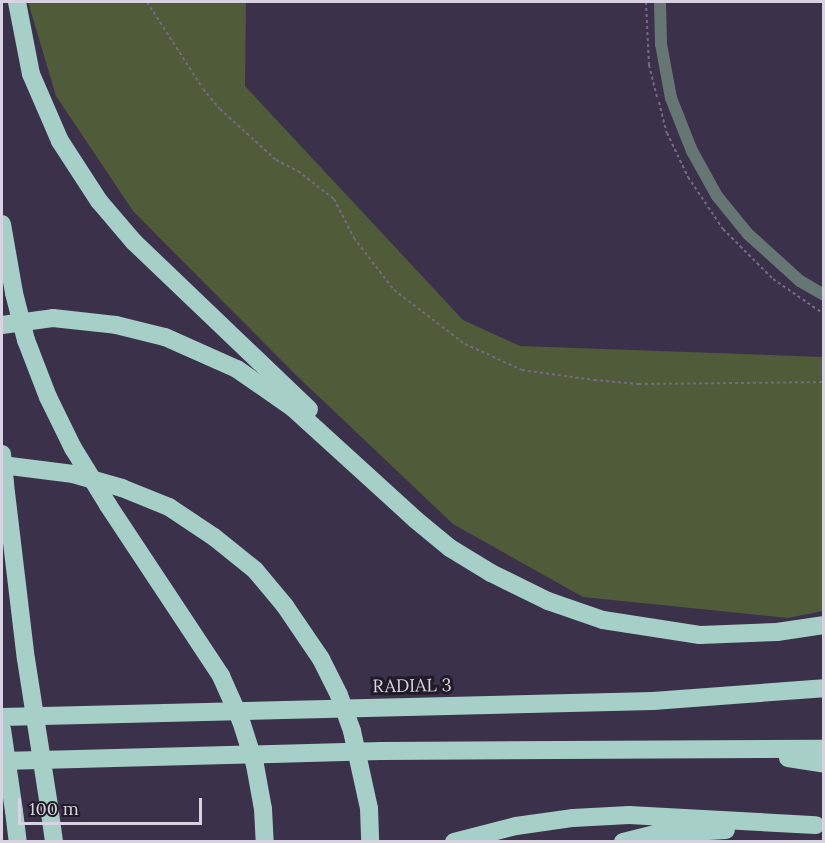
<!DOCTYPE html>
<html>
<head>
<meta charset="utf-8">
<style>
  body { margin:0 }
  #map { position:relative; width:825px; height:843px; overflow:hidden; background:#3b314a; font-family:Lora,serif }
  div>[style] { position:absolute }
  .green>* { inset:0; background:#505b39 }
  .path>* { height:2px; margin-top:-1px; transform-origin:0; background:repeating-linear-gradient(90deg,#746b81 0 3px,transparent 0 6px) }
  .street>* { height:12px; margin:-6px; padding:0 6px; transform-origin:6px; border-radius:6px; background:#667773 }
  .highway>* { height:18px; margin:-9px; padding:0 9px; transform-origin:9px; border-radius:9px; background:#a5cfc7 }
  .highway-bridge>* { height:18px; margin:-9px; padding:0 9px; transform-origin:9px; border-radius:9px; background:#a5cfc7 }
  span { translate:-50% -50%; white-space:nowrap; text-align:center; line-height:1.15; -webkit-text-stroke:6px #201b27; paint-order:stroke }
  .street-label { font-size:18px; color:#d8d2e2 }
  .frame { position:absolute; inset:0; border:3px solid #d8d2e2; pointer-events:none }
  .scale { position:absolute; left:18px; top:798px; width:184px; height:27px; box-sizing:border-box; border:3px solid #d8d2e2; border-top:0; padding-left:8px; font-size:18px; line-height:21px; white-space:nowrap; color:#d8d2e2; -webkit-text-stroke:4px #201b27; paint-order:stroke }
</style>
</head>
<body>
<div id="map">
  <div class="green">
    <div style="clip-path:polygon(28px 2px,246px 2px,245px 86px,463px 320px,520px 346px,823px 357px,823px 611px,788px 618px,583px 597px,453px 524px,296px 375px,133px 211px,56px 96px)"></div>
  </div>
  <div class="path">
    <div style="left:147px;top:2px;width:103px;rotate:57.2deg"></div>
    <div style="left:203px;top:89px;width:26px;rotate:50deg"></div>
    <div style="left:220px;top:109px;width:76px;rotate:42.3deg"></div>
    <div style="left:276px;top:160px;width:25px;rotate:27deg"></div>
    <div style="left:298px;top:171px;width:46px;rotate:37.9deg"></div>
    <div style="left:334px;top:199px;width:44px;rotate:62.9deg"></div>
    <div style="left:354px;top:238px;width:66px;rotate:52.4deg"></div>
    <div style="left:394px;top:290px;width:89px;rotate:37.3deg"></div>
    <div style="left:465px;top:344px;width:63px;rotate:24.5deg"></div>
    <div style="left:522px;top:370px;width:73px;rotate:7.9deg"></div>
    <div style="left:594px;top:380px;width:45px;rotate:5.1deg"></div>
    <div style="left:639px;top:384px;width:185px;rotate:-0.6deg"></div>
    <div style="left:646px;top:2px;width:63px;rotate:87.3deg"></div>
    <div style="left:649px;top:65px;width:33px;rotate:76deg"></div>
    <div style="left:659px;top:102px;width:32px;rotate:76deg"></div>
    <div style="left:667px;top:133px;width:49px;rotate:64.5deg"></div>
    <div style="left:688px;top:177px;width:63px;rotate:56.1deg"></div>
    <div style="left:723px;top:229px;width:71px;rotate:45deg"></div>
    <div style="left:773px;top:279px;width:62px;rotate:34.5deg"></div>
  </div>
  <div class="street">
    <div style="left:660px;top:2px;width:42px;rotate:88.6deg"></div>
    <div style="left:661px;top:44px;width:55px;rotate:79.5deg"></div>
    <div style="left:671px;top:98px;width:57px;rotate:68.4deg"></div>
    <div style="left:692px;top:151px;width:51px;rotate:60.9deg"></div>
    <div style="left:717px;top:196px;width:49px;rotate:50.8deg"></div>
    <div style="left:748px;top:234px;width:70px;rotate:42.1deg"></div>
    <div style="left:800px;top:281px;width:28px;rotate:30deg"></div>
  </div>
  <div class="highway">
    <div style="left:17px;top:2px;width:73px;rotate:79deg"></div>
    <div style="left:31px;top:74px;width:73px;rotate:66.6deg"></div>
    <div style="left:60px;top:141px;width:72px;rotate:57deg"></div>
    <div style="left:99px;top:201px;width:54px;rotate:49.5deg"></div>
    <div style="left:134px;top:242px;width:242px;rotate:43.7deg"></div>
    <div style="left:2px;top:224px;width:70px;rotate:80.1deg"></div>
    <div style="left:2px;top:325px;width:51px;rotate:-7.8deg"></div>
    <div style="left:53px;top:318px;width:63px;rotate:6.3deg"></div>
    <div style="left:116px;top:325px;width:50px;rotate:13.8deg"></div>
    <div style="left:165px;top:337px;width:79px;rotate:24deg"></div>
    <div style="left:237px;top:369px;width:68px;rotate:34.9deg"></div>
    <div style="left:293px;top:408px;width:166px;rotate:42.3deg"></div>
    <div style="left:416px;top:520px;width:44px;rotate:39.5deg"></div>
    <div style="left:450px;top:548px;width:48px;rotate:31.4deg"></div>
    <div style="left:491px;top:573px;width:64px;rotate:26.2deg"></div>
    <div style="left:548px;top:601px;width:58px;rotate:19.1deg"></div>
    <div style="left:603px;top:620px;width:98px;rotate:8.8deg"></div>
    <div style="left:700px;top:635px;width:77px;rotate:-2.2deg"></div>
    <div style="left:777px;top:632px;width:48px;rotate:-8.5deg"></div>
    <div style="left:26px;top:340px;width:61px;rotate:68.9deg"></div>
    <div style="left:48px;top:397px;width:57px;rotate:63.9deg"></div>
    <div style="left:2px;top:465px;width:72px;rotate:7.2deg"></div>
    <div style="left:73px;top:474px;width:51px;rotate:15.9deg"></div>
    <div style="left:122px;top:488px;width:51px;rotate:22deg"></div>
    <div style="left:169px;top:507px;width:54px;rotate:33.7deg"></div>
    <div style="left:214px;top:537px;width:53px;rotate:38.8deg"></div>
    <div style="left:255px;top:570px;width:47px;rotate:50.2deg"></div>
    <div style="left:285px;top:606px;width:64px;rotate:55.8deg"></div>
    <div style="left:5px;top:484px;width:176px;rotate:83.2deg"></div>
    <div style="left:108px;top:505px;width:205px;rotate:56.5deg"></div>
    <div style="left:2px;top:717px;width:651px;rotate:-1.41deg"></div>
    <div style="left:653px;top:701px;width:171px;rotate:-4.3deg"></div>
    <div style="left:788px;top:758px;width:36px;rotate:9deg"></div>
    <div style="left:2px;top:761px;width:379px;rotate:-1.5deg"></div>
    <div style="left:381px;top:751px;width:443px;rotate:-0.3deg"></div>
    <div style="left:369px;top:808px;width:34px;rotate:88deg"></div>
    <div style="left:263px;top:809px;width:33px;rotate:87deg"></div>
    <div style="left:14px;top:811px;width:31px;rotate:83deg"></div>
    <div style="left:50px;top:813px;width:29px;rotate:82deg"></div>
    <div style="left:454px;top:842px;width:64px;rotate:-14.5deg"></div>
    <div style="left:516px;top:826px;width:58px;rotate:-8deg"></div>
    <div style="left:573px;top:818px;width:56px;rotate:-3.1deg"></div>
    <div style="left:629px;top:815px;width:187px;rotate:3.1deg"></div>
    <div style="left:623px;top:842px;width:33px;rotate:-14deg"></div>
    <div style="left:655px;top:834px;width:71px;rotate:-3.2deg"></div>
  </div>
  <div class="highway-bridge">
    <div style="left:14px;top:293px;width:49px;rotate:75.7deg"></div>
    <div style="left:73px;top:448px;width:67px;rotate:58.4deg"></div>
    <div style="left:2px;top:454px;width:30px;rotate:84deg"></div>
    <div style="left:26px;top:659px;width:156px;rotate:81.1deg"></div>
    <div style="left:321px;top:659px;width:40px;rotate:63.4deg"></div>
    <div style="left:339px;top:695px;width:38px;rotate:70deg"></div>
    <div style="left:352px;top:731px;width:79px;rotate:77.6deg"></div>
    <div style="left:221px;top:676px;width:49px;rotate:66deg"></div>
    <div style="left:241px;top:721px;width:46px;rotate:72.3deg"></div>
    <div style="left:255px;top:765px;width:45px;rotate:79.7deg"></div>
    <div style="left:2px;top:729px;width:83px;rotate:81.7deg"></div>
  </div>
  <div class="street-label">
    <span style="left:412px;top:686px;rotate:-1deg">RADIAL 3</span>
  </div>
  <div class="frame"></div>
  <div class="scale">100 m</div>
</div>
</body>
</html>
